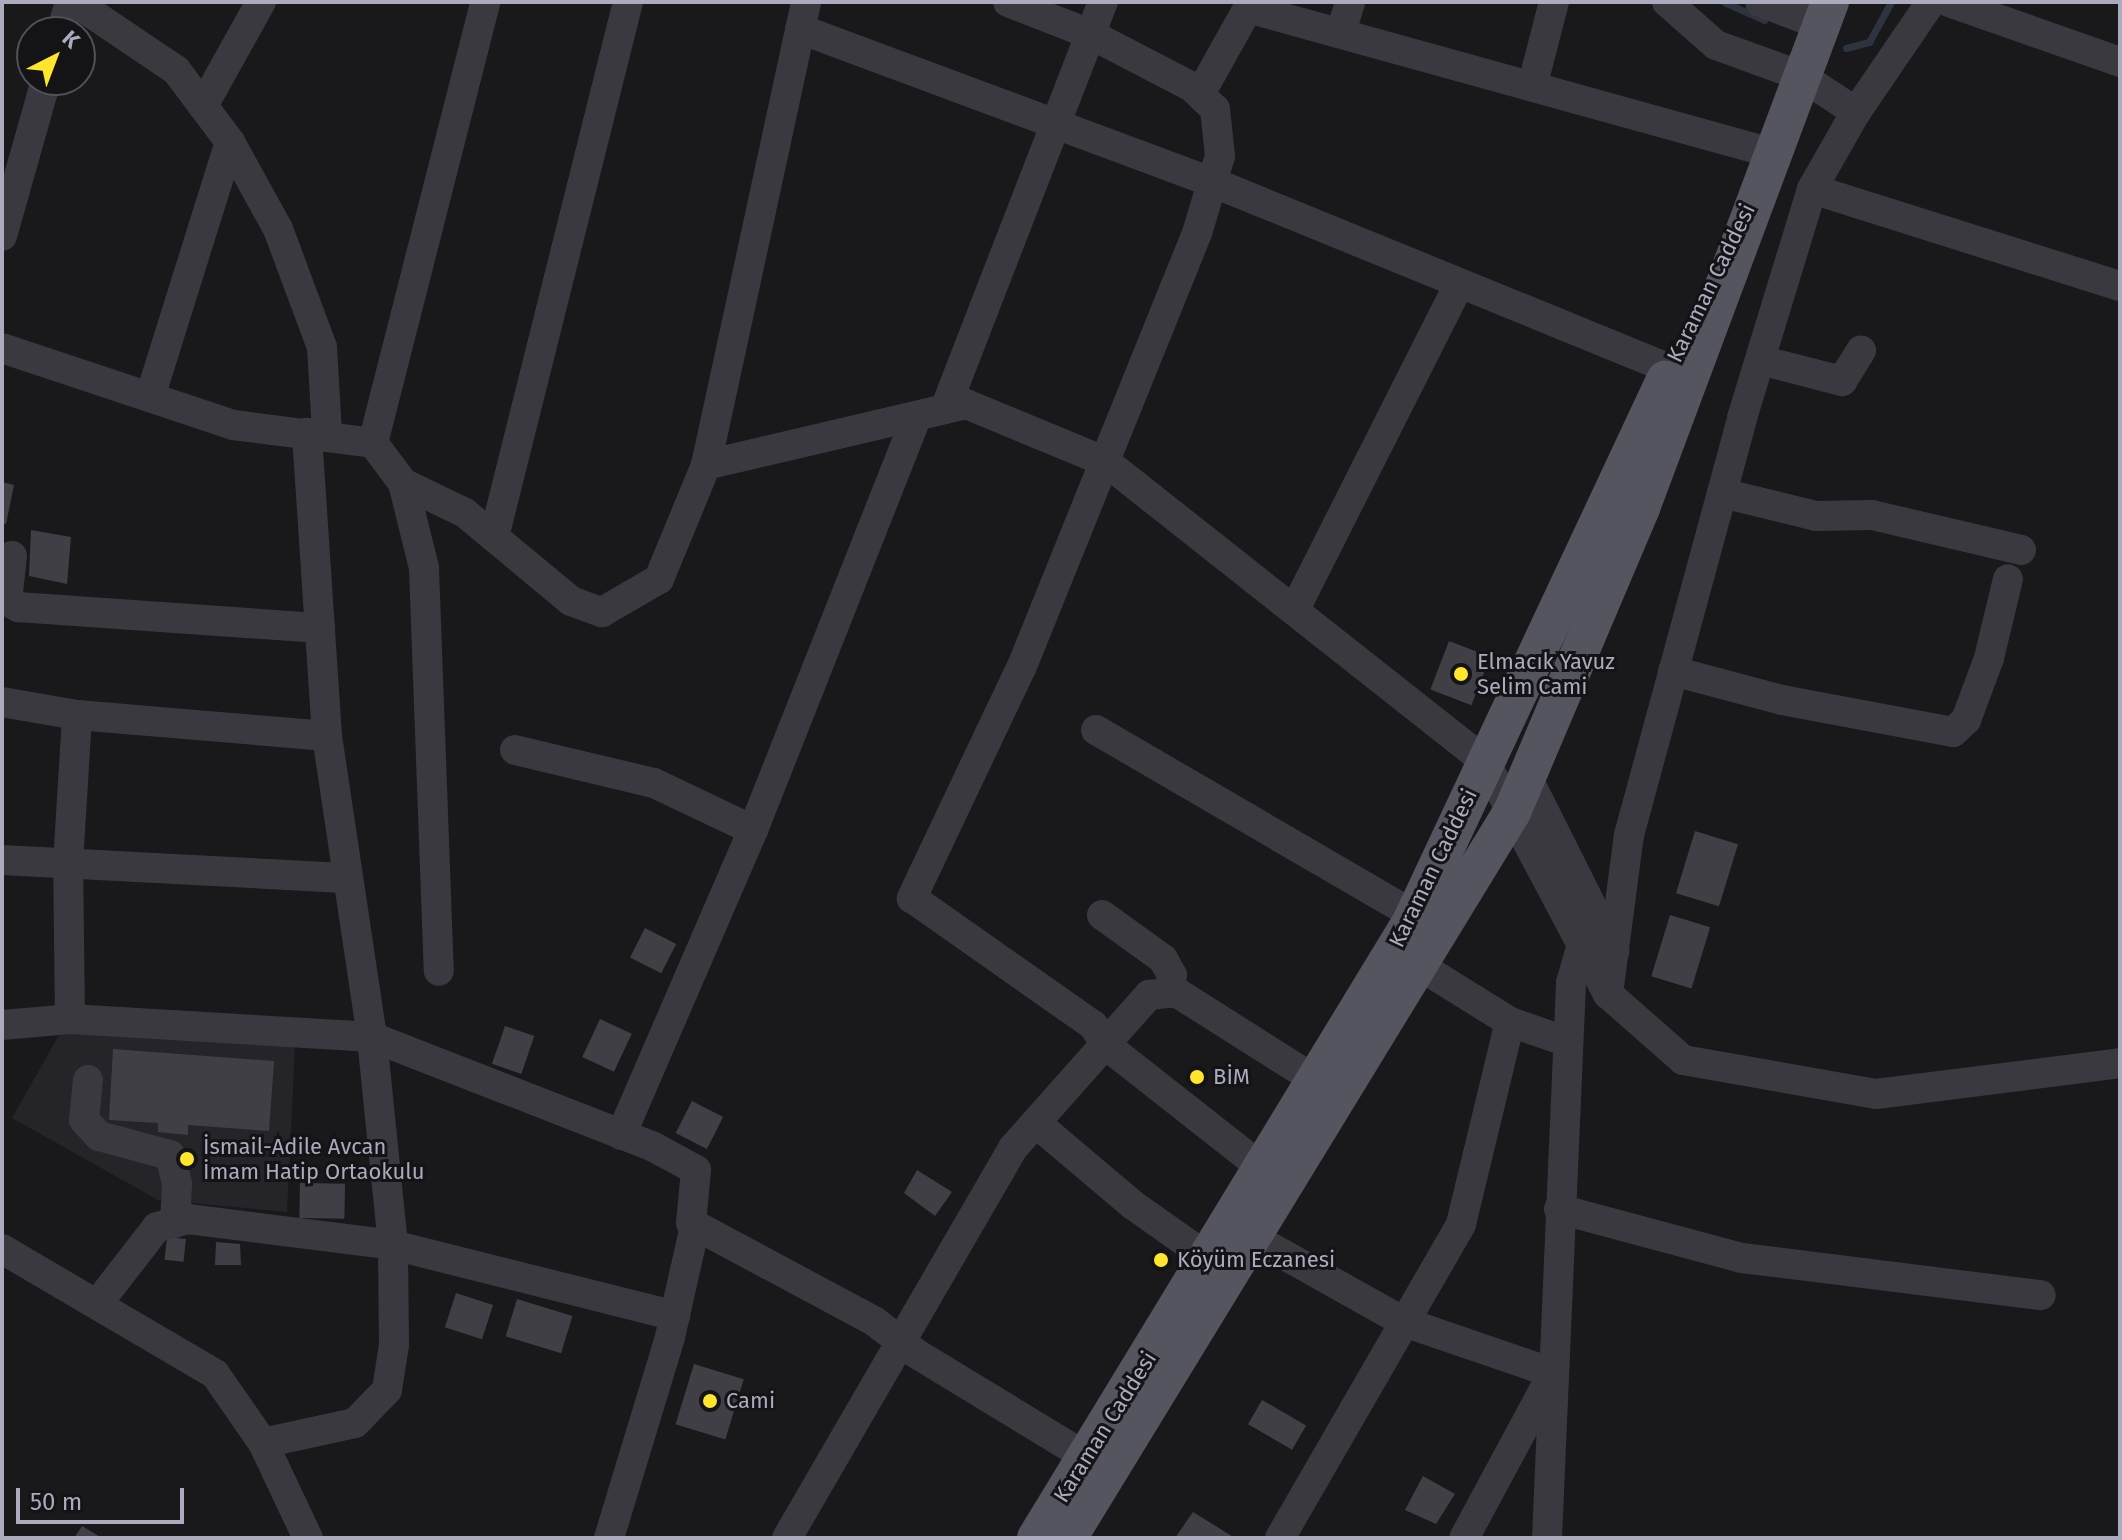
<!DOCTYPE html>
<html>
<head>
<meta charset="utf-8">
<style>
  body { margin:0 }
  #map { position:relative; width:2122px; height:1540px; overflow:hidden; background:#19181b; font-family:"Fira Sans",sans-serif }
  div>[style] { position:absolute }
  .built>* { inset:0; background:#252428 }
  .stream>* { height:7px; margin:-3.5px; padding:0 3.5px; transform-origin:3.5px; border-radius:3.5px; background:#2d3440 }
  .building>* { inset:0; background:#403f46; transform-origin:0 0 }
  .minor>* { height:30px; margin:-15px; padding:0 15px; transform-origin:15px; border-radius:15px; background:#3a3940 }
  .major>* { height:38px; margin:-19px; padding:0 19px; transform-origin:19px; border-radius:19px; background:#55555f }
  .dots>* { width:22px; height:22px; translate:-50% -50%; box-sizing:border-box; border:4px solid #141316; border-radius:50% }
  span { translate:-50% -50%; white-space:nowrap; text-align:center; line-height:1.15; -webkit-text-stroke:6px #141316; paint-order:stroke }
  .street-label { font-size:22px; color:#aaabbc }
  .poi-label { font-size:22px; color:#aaabbc }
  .left { translate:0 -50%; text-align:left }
  .frame { position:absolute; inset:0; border:4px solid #aaabbc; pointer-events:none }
  .north { position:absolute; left:16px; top:16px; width:80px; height:80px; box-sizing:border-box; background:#141316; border:2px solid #505058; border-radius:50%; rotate:42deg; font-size:22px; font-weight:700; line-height:32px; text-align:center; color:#aaabbc }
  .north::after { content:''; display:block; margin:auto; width:28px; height:36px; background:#ffe62c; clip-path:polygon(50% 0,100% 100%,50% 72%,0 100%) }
  .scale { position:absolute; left:16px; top:1488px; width:168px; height:36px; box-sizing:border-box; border:4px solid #aaabbc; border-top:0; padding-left:10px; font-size:24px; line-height:28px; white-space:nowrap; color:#aaabbc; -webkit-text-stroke:6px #141316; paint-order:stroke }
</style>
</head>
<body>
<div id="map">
  <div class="built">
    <div style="clip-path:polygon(60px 1033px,295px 1046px,287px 1212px,158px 1200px,12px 1118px)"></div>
  </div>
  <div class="stream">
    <div style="left:1724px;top:2px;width:44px;rotate:24.2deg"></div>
    <div style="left:1846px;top:48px;width:24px;rotate:-15deg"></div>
    <div style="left:1869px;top:42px;width:46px;rotate:-61.2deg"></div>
  </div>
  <div class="building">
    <div style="clip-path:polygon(2px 482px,14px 485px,6px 524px,2px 524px)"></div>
    <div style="clip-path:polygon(31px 530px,71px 537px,67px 584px,29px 576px)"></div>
    <div style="left:1449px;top:641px;width:44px;height:52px;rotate:21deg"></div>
    <div style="left:1695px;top:831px;width:45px;height:65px;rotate:17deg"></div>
    <div style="left:1670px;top:915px;width:42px;height:64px;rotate:17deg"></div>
    <div style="left:645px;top:928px;width:35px;height:33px;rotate:27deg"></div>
    <div style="left:600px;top:1019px;width:35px;height:42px;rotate:25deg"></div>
    <div style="left:505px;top:1026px;width:31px;height:40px;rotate:19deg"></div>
    <div style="clip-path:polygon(113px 1049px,274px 1061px,269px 1131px,188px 1125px,188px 1135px,158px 1132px,158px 1123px,109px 1120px)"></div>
    <div style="left:692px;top:1101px;width:35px;height:36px;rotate:27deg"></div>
    <div style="clip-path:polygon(917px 1170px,952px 1192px,935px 1216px,904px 1193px)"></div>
    <div style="left:300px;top:1183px;width:45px;height:35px;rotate:1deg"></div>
    <div style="left:167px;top:1237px;width:19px;height:23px;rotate:6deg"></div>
    <div style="clip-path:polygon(216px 1242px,240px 1244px,241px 1265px,215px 1265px)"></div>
    <div style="left:456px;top:1293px;width:39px;height:36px;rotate:18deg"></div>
    <div style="left:517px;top:1299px;width:58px;height:39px;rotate:17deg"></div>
    <div style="left:694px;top:1364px;width:52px;height:63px;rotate:17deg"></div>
    <div style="left:1262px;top:1400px;width:51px;height:28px;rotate:30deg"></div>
    <div style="clip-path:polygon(1423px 1476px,1455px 1494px,1436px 1524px,1405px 1510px)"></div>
    <div style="clip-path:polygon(1193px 1512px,1235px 1538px,1175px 1538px)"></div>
    <div style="clip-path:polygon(82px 1526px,102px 1538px,74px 1538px)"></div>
  </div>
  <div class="minor">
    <div style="left:75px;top:2px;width:122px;rotate:34deg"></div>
    <div style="left:176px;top:70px;width:90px;rotate:53.1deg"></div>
    <div style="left:230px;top:142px;width:99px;rotate:61.1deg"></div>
    <div style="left:278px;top:229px;width:126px;rotate:69.6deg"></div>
    <div style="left:322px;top:347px;width:88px;rotate:86.7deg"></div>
    <div style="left:1008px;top:2px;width:90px;rotate:21.4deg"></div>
    <div style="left:1092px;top:35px;width:113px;rotate:27.5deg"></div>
    <div style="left:1192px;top:87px;width:32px;rotate:44deg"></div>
    <div style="left:1215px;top:109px;width:47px;rotate:83.9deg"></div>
    <div style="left:1220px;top:156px;width:80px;rotate:106.6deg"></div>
    <div style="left:1197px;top:233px;width:469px;rotate:112deg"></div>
    <div style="left:1021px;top:668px;width:255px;rotate:115.4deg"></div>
    <div style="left:912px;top:898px;width:221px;rotate:35.1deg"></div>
    <div style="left:1093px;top:1025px;width:25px;rotate:56deg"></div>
    <div style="left:1107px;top:1046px;width:197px;rotate:38.2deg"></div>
    <div style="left:1667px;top:2px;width:65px;rotate:41.3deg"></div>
    <div style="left:1716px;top:45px;width:90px;rotate:20deg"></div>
    <div style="left:1801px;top:76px;width:66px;rotate:33.2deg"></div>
    <div style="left:1760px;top:2px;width:65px;rotate:20.7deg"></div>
    <div style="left:1949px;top:2px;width:181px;rotate:19.3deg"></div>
    <div style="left:800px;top:29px;width:439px;rotate:20.4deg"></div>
    <div style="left:1212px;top:182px;width:495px;rotate:22.2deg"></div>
    <div style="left:61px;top:32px;width:31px;rotate:-73deg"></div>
    <div style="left:1341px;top:32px;width:31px;rotate:-73deg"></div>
    <div style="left:1533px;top:83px;width:84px;rotate:-75.5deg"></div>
    <div style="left:1200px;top:94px;width:98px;rotate:-60.8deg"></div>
    <div style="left:1248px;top:8px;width:544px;rotate:15.47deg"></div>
    <div style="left:203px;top:106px;width:119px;rotate:-60.9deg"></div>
    <div style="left:1812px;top:189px;width:323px;rotate:17.5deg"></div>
    <div style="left:2px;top:236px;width:162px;rotate:-74.2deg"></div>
    <div style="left:2px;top:348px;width:243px;rotate:18.4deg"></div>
    <div style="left:233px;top:425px;width:141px;rotate:7.3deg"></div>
    <div style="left:373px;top:443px;width:50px;rotate:53.1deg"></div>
    <div style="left:403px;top:483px;width:69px;rotate:25.8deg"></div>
    <div style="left:465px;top:513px;width:138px;rotate:39.7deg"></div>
    <div style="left:571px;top:601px;width:33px;rotate:20deg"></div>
    <div style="left:602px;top:612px;width:66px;rotate:-30.1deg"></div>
    <div style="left:659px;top:579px;width:123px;rotate:-67.6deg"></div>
    <div style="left:706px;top:465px;width:267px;rotate:-13.2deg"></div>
    <div style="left:966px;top:404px;width:152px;rotate:22.5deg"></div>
    <div style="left:1106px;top:462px;width:481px;rotate:38.3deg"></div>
    <div style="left:1484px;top:760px;width:265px;rotate:62.1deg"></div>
    <div style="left:1608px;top:994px;width:100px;rotate:41.3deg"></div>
    <div style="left:1683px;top:1060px;width:196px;rotate:10deg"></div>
    <div style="left:1876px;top:1094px;width:246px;rotate:-7.2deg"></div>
    <div style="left:1760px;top:360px;width:85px;rotate:14.4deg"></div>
    <div style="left:1842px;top:381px;width:36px;rotate:-58deg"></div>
    <div style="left:150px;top:397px;width:267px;rotate:-72.6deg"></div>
    <div style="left:945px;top:409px;width:437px;rotate:-68.8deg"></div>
    <div style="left:373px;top:443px;width:455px;rotate:-75.7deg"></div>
    <div style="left:706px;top:465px;width:474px;rotate:-77.8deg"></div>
    <div style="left:403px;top:483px;width:88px;rotate:76.1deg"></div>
    <div style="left:424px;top:568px;width:403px;rotate:87.9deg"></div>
    <div style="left:1722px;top:493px;width:97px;rotate:13.7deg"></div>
    <div style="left:1816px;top:516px;width:56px;rotate:-1deg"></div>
    <div style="left:1872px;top:515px;width:153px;rotate:13.2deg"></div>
    <div style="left:494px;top:537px;width:552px;rotate:-75.94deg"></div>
    <div style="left:12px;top:556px;width:45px;rotate:96.3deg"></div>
    <div style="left:7px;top:601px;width:13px;rotate:29deg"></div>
    <div style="left:18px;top:607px;width:303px;rotate:4deg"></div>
    <div style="left:1296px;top:607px;width:362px;rotate:-63.2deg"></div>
    <div style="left:1673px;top:671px;width:113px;rotate:14.9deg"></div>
    <div style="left:1782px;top:700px;width:174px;rotate:10.6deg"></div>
    <div style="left:1953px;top:732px;width:18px;rotate:-43deg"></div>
    <div style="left:1966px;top:720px;width:66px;rotate:-69.6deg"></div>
    <div style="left:1989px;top:658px;width:81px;rotate:-76.5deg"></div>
    <div style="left:2px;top:702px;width:76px;rotate:9.8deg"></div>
    <div style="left:77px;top:715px;width:251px;rotate:4.8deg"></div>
    <div style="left:1096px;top:730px;width:368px;rotate:30.2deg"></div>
    <div style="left:515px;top:750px;width:143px;rotate:13.4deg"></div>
    <div style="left:654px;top:783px;width:110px;rotate:25.4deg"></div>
    <div style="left:1527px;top:777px;width:195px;rotate:63.4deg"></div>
    <div style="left:2px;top:860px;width:343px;rotate:3deg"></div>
    <div style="left:1102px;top:915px;width:75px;rotate:35.8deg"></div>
    <div style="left:1163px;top:959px;width:18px;rotate:61deg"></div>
    <div style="left:1172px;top:975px;width:18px;rotate:99deg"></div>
    <div style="left:1420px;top:966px;width:106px;rotate:31.9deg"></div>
    <div style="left:1510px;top:1022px;width:61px;rotate:19deg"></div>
    <div style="left:1608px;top:994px;width:160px;rotate:-82.5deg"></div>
    <div style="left:1629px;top:835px;width:432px;rotate:-74.8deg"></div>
    <div style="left:1742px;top:418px;width:239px;rotate:-73deg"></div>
    <div style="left:1812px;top:189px;width:89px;rotate:-60.3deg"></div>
    <div style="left:1856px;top:112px;width:133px;rotate:-55.7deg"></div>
    <div style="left:70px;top:1019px;width:155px;rotate:-90.7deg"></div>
    <div style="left:68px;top:864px;width:149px;rotate:-86.5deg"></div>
    <div style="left:2px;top:1025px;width:68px;rotate:-5deg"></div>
    <div style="left:70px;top:1019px;width:303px;rotate:3.4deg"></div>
    <div style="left:372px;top:1037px;width:300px;rotate:21.3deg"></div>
    <div style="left:652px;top:1146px;width:50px;rotate:28.6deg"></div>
    <div style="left:696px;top:1170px;width:53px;rotate:95.4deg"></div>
    <div style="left:691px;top:1223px;width:208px;rotate:28.2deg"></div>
    <div style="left:874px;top:1321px;width:54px;rotate:37.5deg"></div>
    <div style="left:917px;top:1354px;width:200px;rotate:31.3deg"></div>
    <div style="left:88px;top:1080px;width:40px;rotate:95.7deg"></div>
    <div style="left:84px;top:1120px;width:22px;rotate:47deg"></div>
    <div style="left:99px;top:1136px;width:73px;rotate:15deg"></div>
    <div style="left:170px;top:1155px;width:30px;rotate:76deg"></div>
    <div style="left:177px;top:1184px;width:39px;rotate:93deg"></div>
    <div style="left:1036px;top:1123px;width:127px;rotate:40.2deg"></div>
    <div style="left:1133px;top:1205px;width:92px;rotate:35.2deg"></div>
    <div style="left:621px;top:1135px;width:332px;rotate:-66.6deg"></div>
    <div style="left:753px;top:830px;width:445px;rotate:-68.4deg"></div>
    <div style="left:1559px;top:1209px;width:189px;rotate:15deg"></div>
    <div style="left:1742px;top:1258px;width:301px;rotate:7.1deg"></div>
    <div style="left:1256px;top:1239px;width:170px;rotate:29.3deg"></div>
    <div style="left:1404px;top:1322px;width:157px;rotate:18.9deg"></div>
    <div style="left:1553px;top:1373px;width:187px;rotate:118.3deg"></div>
    <div style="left:2px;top:1249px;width:247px;rotate:30.4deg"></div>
    <div style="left:215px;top:1374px;width:84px;rotate:55.2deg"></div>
    <div style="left:263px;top:1443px;width:105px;rotate:64.7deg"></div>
    <div style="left:98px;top:1303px;width:96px;rotate:-52.2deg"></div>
    <div style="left:157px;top:1227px;width:32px;rotate:-14deg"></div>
    <div style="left:188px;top:1219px;width:207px;rotate:7.2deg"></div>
    <div style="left:393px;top:1245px;width:291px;rotate:14.1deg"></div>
    <div style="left:263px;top:1443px;width:94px;rotate:-12.3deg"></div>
    <div style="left:355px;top:1423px;width:46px;rotate:-45.9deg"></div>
    <div style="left:387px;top:1390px;width:46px;rotate:-81.2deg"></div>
    <div style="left:394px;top:1345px;width:100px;rotate:-90.6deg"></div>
    <div style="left:393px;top:1245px;width:209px;rotate:-95.8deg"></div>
    <div style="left:372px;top:1037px;width:304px;rotate:-98.5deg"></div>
    <div style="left:327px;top:736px;width:304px;rotate:-93.8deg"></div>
    <div style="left:609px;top:1538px;width:210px;rotate:-73.1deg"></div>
    <div style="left:670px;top:1337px;width:114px;rotate:-77.3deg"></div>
    <div style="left:787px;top:1538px;width:451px;rotate:-59.9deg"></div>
    <div style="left:1013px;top:1148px;width:205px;rotate:-48.4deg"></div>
    <div style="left:1149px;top:995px;width:27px;rotate:-6deg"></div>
    <div style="left:1176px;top:992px;width:165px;rotate:32.3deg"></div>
    <div style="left:1280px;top:1538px;width:362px;rotate:-60deg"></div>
    <div style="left:1461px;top:1224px;width:208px;rotate:-76.4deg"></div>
    <div style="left:1547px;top:1538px;width:556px;rotate:-87.52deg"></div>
    <div style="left:1571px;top:983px;width:40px;rotate:-74deg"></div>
  </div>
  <div class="major">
    <div style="left:1036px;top:1538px;width:721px;rotate:-58.67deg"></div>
    <div style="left:1411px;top:922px;width:599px;rotate:-64.89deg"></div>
    <div style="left:1068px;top:1538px;width:851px;rotate:-58.55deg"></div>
    <div style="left:1512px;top:812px;width:330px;rotate:-67deg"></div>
    <div style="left:1641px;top:508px;width:540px;rotate:-69.52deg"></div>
  </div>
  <div class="dots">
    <div style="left:1461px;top:674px;background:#ffe62c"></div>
    <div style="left:1197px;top:1077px;background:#ffe62c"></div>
    <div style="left:187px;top:1159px;background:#ffe62c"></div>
    <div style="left:1161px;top:1260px;background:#ffe62c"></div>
    <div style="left:710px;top:1401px;background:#ffe62c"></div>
  </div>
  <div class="street-label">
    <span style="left:1711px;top:283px;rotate:-64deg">Karaman Caddesi</span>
    <span style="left:1433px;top:868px;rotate:-64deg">Karaman Caddesi</span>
    <span style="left:1105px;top:1427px;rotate:-58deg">Karaman Caddesi</span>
  </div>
  <div class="poi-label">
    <span class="left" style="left:1477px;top:674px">Elmacık Yavuz<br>Selim Cami</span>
    <span class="left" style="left:1213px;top:1077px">BİM</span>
    <span class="left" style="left:203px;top:1159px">İsmail-Adile Avcan<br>İmam Hatip Ortaokulu</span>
    <span class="left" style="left:1177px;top:1260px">Köyüm Eczanesi</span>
    <span class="left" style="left:726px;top:1401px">Cami</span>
  </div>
  <div class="frame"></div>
  <div class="north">K</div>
  <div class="scale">50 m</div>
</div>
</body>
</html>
